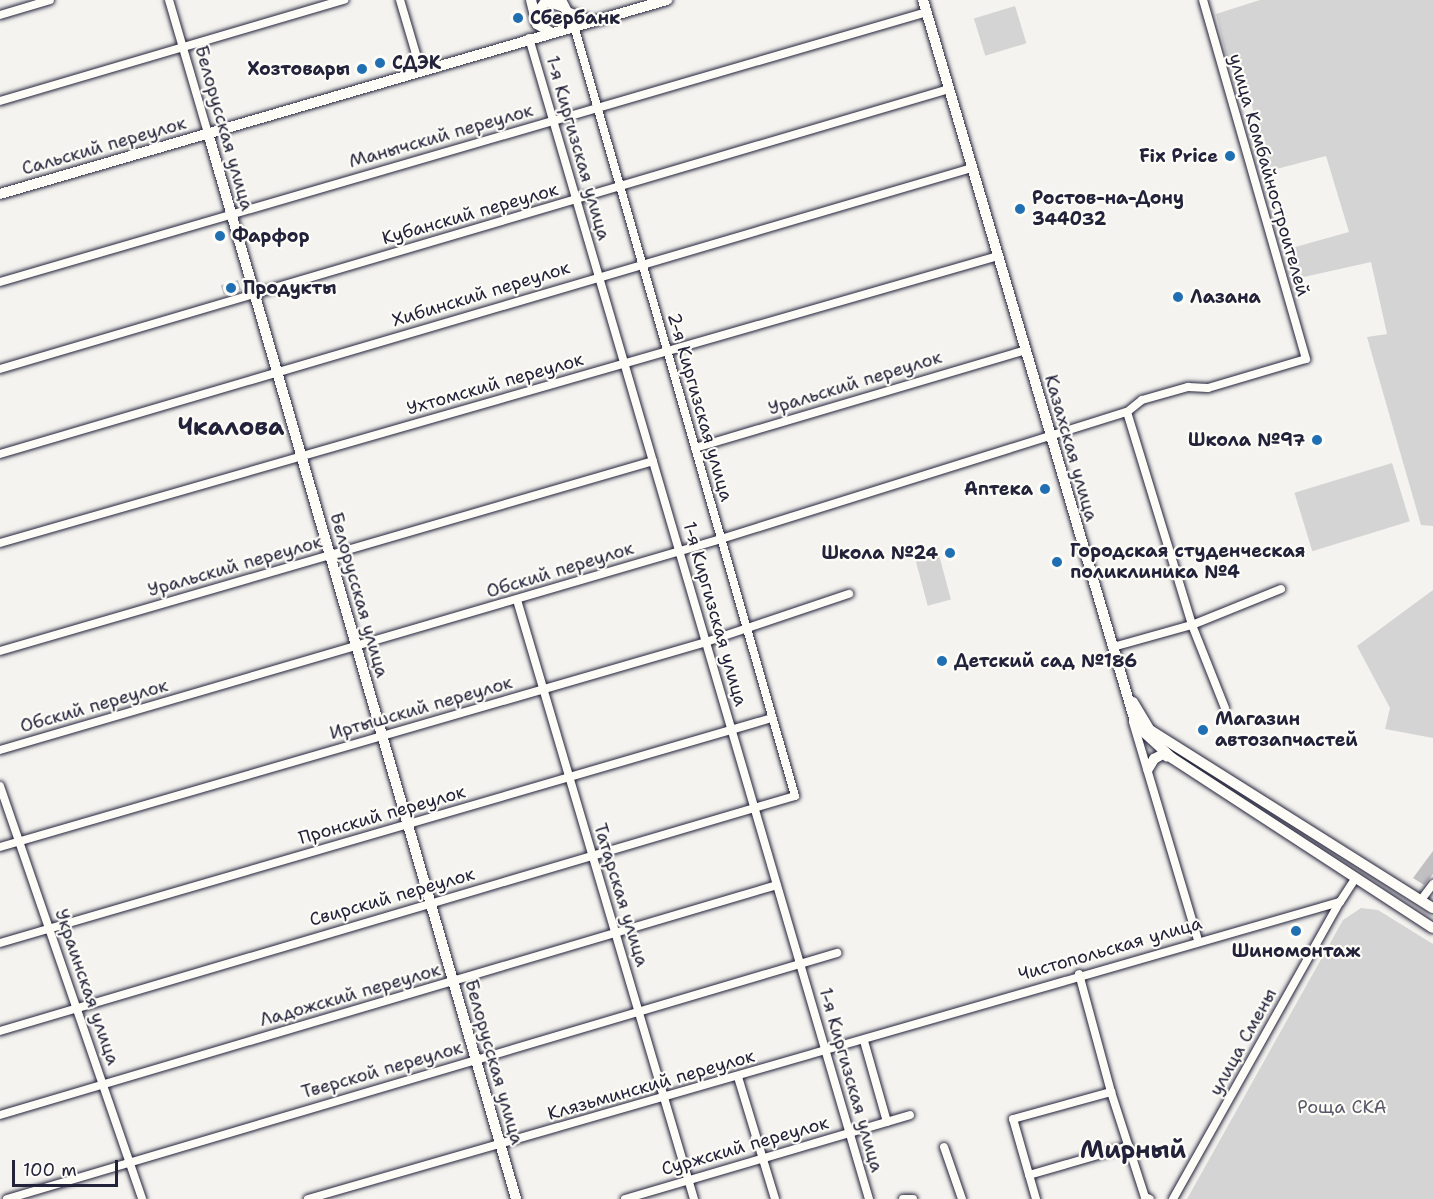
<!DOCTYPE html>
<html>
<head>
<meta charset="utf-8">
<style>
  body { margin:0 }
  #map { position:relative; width:1433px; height:1199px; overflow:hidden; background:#f4f3ef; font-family:"Shantell Sans",sans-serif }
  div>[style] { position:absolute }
  .green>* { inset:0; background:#d5d4d5; transform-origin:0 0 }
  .building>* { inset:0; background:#c0bfc2; transform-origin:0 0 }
  .roads { filter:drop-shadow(0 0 2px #22223b) drop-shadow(0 0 2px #22223b) }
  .minor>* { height:8px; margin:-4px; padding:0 4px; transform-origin:4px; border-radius:4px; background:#fdfcf7 }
  .major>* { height:10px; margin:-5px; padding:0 5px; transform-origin:5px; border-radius:5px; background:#fdfcf7 }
  .dots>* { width:16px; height:16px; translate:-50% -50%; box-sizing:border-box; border:3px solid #fdfcf7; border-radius:50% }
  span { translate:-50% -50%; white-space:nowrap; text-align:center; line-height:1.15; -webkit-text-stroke:4.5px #fdfcf7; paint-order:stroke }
  .poi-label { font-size:18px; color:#22223b; font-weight:700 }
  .left { translate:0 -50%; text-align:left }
  .right { translate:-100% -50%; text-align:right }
  .street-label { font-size:18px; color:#22223b }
  .park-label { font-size:18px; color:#585769 }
  .district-label { font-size:24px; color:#22223b; font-weight:700 }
  .scale { position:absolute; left:12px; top:1160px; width:106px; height:27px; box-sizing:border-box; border:3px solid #22223b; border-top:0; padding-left:8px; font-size:18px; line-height:21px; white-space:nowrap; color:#22223b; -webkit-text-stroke:4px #fdfcf7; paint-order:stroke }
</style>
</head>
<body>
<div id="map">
  <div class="green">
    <div style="clip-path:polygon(1260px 0,1433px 0,1433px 526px,1421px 525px,1367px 337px,1387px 334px,1371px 262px,1295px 279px,1288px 249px,1349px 232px,1326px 156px,1269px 171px,1239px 56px,1227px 59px,1216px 14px)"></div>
    <div style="left:1015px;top:6px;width:39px;height:43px;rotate:73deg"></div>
    <div style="left:1392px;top:463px;width:61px;height:102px;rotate:73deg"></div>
    <div style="left:939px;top:555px;width:46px;height:24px;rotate:75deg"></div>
    <div style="clip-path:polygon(1433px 590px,1433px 738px,1385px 729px,1390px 708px,1357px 646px)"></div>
    <div style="clip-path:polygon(1361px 908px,1378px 910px,1433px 944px,1433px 1199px,1187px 1199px,1343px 920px)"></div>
  </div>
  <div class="building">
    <div style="left:238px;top:280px;width:10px;height:18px;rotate:73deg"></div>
    <div style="clip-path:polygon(1433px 851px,1433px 874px,1424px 885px,1413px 878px)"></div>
  </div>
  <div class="roads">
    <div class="minor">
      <div style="left:169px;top:0;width:139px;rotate:73.7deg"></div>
      <div style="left:400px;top:0;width:74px;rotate:73.5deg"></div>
      <div style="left:0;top:15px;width:52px;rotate:-16.7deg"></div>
      <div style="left:529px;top:38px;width:1210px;rotate:73.68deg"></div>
      <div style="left:0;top:101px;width:359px;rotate:-16.4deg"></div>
      <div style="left:0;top:282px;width:966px;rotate:-16.24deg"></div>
      <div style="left:0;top:369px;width:989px;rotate:-16.44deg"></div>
      <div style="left:1127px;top:412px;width:223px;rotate:73deg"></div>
      <div style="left:1192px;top:625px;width:89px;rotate:68.3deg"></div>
      <div style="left:695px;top:448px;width:344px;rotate:-16.5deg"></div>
      <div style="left:0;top:454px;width:1013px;rotate:-16.4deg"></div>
      <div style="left:0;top:543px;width:1038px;rotate:-16.04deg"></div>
      <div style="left:517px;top:600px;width:625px;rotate:73.54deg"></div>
      <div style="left:1113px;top:647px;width:82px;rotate:-15.6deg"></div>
      <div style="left:1192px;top:625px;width:96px;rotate:-22deg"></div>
      <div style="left:0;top:651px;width:680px;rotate:-16.22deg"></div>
      <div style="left:1133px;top:722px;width:227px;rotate:73.4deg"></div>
      <div style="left:0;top:750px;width:751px;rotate:-16.31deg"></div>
      <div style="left:721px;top:539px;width:425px;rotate:-17.4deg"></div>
      <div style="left:1127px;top:412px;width:19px;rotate:-39deg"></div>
      <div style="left:1142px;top:400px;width:48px;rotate:-15.8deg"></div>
      <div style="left:1188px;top:387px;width:20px;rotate:3deg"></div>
      <div style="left:1208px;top:388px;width:102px;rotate:-16.5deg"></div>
      <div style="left:1306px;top:359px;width:373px;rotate:-106deg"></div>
      <div style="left:0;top:786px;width:437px;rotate:71deg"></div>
      <div style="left:0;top:847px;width:735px;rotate:-16.19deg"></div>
      <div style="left:706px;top:642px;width:151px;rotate:-18.6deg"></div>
      <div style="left:1421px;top:900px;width:20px;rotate:-53deg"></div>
      <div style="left:0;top:943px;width:804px;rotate:-16.25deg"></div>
      <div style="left:1079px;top:974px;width:122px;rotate:74.8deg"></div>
      <div style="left:1111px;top:1092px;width:110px;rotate:72.1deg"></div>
      <div style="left:1145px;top:1197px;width:5px;rotate:22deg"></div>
      <div style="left:0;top:1031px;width:829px;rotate:-16.47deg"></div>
      <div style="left:795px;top:796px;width:801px;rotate:-106.01deg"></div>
      <div style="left:864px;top:1041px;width:84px;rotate:74.1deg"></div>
      <div style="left:738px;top:1077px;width:127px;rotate:73.1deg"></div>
      <div style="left:0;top:1115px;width:810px;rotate:-16.49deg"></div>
      <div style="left:944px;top:1147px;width:55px;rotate:70.9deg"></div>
      <div style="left:1029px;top:1175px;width:104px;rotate:-16.2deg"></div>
      <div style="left:7px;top:1199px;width:866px;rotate:-16.51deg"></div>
      <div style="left:308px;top:1199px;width:1074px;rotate:-16.06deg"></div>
      <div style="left:1340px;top:902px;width:27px;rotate:-57deg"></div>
      <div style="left:625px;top:1199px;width:297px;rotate:-16.4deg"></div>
      <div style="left:903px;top:1199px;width:10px"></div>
      <div style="left:1036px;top:1199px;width:83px;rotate:-106deg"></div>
      <div style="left:1013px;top:1119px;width:102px;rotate:-15.4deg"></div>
      <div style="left:1173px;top:1199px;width:341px;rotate:-60.7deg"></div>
    </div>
    <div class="major">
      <div style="left:531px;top:0;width:25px;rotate:76deg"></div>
      <div style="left:537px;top:24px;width:17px;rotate:31deg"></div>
      <div style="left:561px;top:0;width:13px;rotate:63deg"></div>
      <div style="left:567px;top:12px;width:26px;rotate:21deg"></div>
      <div style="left:923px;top:0;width:756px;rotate:73.63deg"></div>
      <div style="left:1136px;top:725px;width:49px;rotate:42.5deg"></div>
      <div style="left:1172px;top:758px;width:311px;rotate:33.1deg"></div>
      <div style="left:535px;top:16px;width:19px;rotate:-54deg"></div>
      <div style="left:546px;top:1px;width:19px;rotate:18deg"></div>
      <div style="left:208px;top:133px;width:1110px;rotate:73.88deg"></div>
      <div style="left:0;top:194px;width:695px;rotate:-16.22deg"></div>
      <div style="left:1133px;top:702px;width:33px;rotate:59deg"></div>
      <div style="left:1150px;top:730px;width:334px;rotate:32.2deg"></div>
      <div style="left:1148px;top:769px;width:12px;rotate:-59deg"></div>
      <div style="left:1154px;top:759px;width:13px;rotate:-29deg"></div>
      <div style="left:1165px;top:753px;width:4px;rotate:63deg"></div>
    </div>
  </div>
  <div class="dots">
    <div style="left:518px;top:18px;background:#1f6fb2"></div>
    <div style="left:380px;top:63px;background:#1f6fb2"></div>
    <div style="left:362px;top:69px;background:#1f6fb2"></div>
    <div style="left:1230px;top:156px;background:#1f6fb2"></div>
    <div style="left:1020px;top:209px;background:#1f6fb2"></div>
    <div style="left:220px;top:236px;background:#1f6fb2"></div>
    <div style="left:231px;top:288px;background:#1f6fb2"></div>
    <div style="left:1178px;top:297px;background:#1f6fb2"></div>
    <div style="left:1317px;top:440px;background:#1f6fb2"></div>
    <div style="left:1045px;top:489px;background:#1f6fb2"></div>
    <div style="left:950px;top:553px;background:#1f6fb2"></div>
    <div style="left:1057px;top:562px;background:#1f6fb2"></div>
    <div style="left:942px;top:661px;background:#1f6fb2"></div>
    <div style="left:1203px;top:730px;background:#1f6fb2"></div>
    <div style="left:1296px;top:931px;background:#1f6fb2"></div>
  </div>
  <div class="poi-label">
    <span class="left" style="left:530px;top:18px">Сбербанк</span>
    <span class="left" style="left:392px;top:63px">СДЭК</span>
    <span class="right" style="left:350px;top:69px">Хозтовары</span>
    <span class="right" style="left:1218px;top:156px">Fix Price</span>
    <span class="left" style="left:1032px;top:209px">Ростов-на-Дону<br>344032</span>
    <span class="left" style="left:232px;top:236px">Фарфор</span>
    <span class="left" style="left:243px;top:288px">Продукты</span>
    <span class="left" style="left:1190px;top:297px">Лазана</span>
    <span class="right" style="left:1305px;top:440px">Школа №97</span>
    <span class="right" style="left:1033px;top:489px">Аптека</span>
    <span class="left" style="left:1070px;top:562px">Городская студенческая<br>поликлиника №4</span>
    <span class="right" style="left:938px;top:553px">Школа №24</span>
    <span class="left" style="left:954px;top:661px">Детский сад №186</span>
    <span class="left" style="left:1215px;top:730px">Магазин<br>автозапчастей</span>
    <span style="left:1296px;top:951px">Шиномонтаж</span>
  </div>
  <div class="street-label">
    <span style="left:224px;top:128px;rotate:74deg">Белорусская улица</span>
    <span style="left:441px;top:136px;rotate:-16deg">Манычский переулок</span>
    <span style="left:104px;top:146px;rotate:-16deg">Сальский переулок</span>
    <span style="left:578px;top:148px;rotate:74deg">1-я Киргизская улица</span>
    <span style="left:1269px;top:175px;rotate:74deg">улица Комбайностроителей</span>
    <span style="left:470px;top:214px;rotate:-16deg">Кубанский переулок</span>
    <span style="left:481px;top:294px;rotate:-17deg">Хибинский переулок</span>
    <span style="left:855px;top:383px;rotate:-17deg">Уральский переулок</span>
    <span style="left:495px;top:384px;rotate:-16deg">Ухтомский переулок</span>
    <span style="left:700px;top:407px;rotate:74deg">2-я Киргизская улица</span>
    <span style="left:1071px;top:448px;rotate:74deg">Казахская улица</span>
    <span style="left:235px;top:566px;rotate:-16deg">Уральский переулок</span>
    <span style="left:560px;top:570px;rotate:-17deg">Обский переулок</span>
    <span style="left:359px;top:595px;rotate:74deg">Белорусская улица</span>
    <span style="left:715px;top:614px;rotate:74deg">1-я Киргизская улица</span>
    <span style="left:94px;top:706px;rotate:-16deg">Обский переулок</span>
    <span style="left:421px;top:708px;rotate:-16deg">Иртышский переулок</span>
    <span style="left:382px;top:815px;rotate:-16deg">Пронский переулок</span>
    <span style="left:621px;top:895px;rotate:73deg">Татарская улица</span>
    <span style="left:392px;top:897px;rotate:-16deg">Свирский переулок</span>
    <span style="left:1110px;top:949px;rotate:-16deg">Чистопольская улица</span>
    <span style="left:87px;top:987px;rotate:71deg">Украинская улица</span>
    <span style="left:350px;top:995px;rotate:-16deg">Ладожский переулок</span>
    <span style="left:1243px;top:1042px;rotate:-61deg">улица Смены</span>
    <span style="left:494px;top:1062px;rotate:74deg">Белорусская улица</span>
    <span style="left:382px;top:1070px;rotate:-16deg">Тверской переулок</span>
    <span style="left:851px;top:1080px;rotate:74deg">1-я Киргизская улица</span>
    <span style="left:651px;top:1085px;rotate:-16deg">Клязьминский переулок</span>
    <span style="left:745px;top:1146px;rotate:-16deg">Суржский переулок</span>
  </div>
  <div class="park-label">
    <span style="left:1342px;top:1107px">Роща СКА</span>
  </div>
  <div class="district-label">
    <span style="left:231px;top:428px">Чкалова</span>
    <span style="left:1133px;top:1151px">Мирный</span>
  </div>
  <div class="scale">100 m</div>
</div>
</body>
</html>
